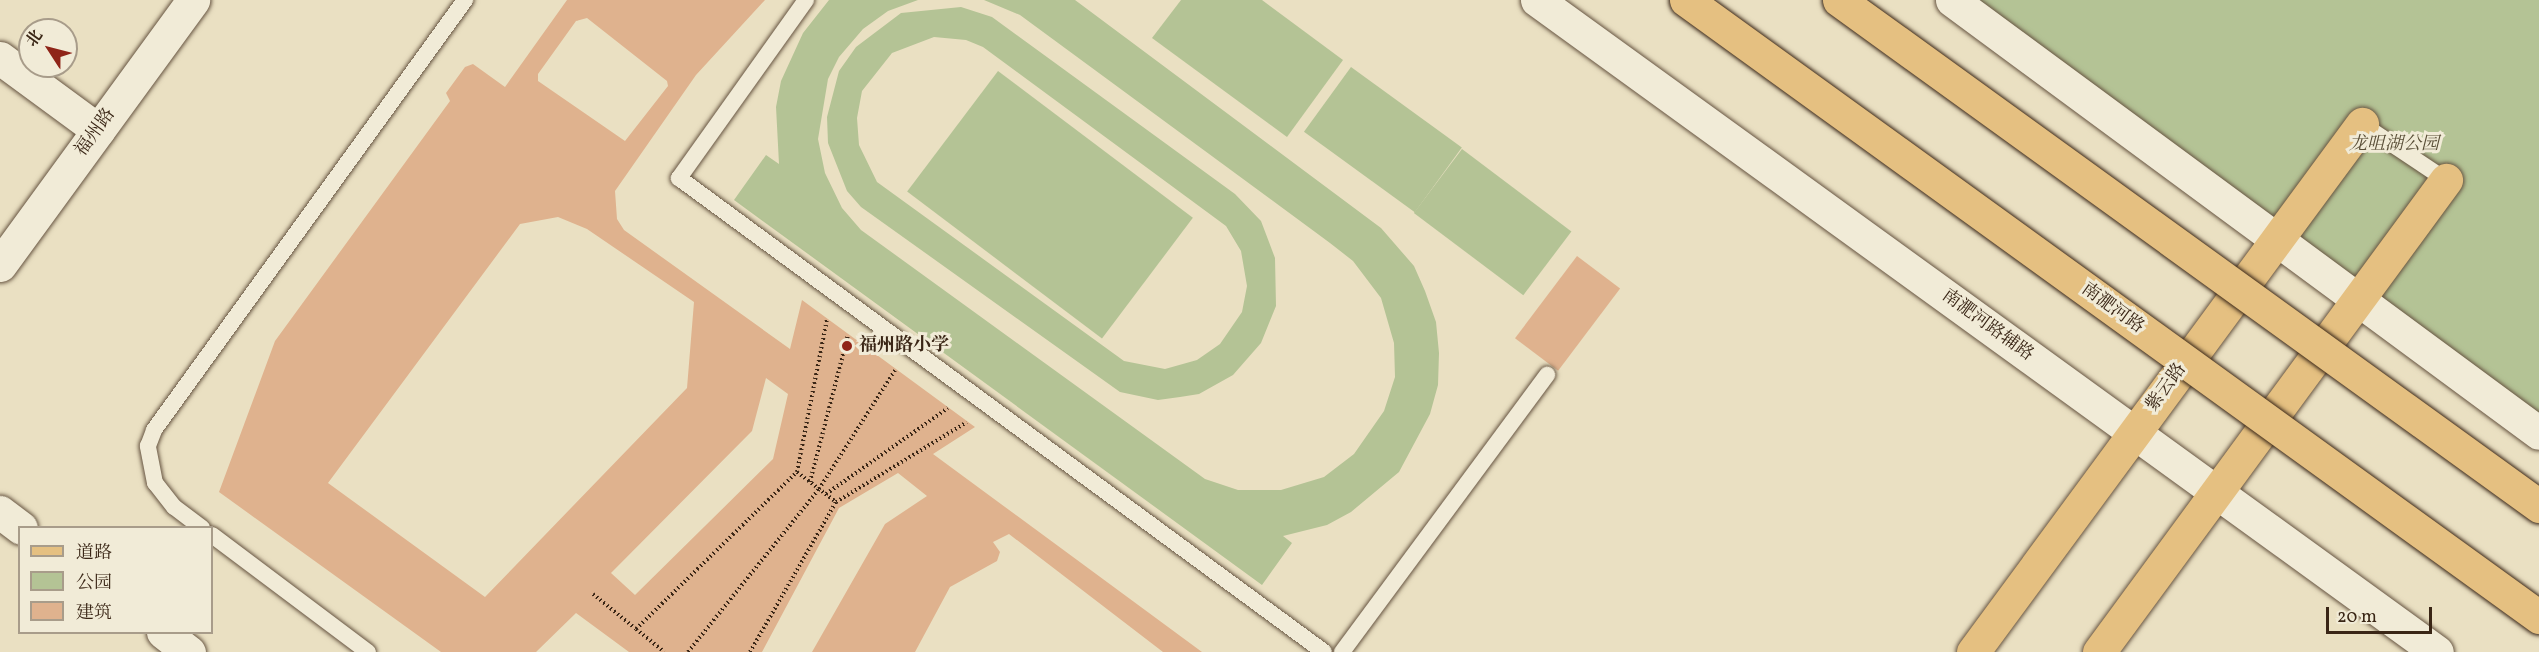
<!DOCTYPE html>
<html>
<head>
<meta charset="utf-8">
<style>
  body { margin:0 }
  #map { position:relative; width:2539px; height:652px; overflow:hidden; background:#eae0c2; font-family:Vollkorn,"Noto Serif SC",serif }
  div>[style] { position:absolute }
  .green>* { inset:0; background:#b4c395; transform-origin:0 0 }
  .building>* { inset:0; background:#dfb28e; transform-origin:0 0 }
  .path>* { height:4px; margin-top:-2px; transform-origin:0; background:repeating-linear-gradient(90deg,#3a2616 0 1.5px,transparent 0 4.5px) }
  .roads { filter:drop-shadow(0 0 2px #665441) drop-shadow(0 0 2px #665441) }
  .lane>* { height:16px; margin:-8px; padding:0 8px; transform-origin:8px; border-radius:8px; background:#f1ebd7 }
  .street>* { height:33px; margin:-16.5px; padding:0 16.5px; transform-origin:16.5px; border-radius:16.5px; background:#f1ebd7 }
  .secondary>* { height:33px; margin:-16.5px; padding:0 16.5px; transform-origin:16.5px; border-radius:16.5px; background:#f1ebd7 }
  .primary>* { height:33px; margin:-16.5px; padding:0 16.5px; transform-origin:16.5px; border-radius:16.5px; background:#e5c081 }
  .bridges { filter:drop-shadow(0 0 2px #3a2616) drop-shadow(0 0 2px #3a2616) }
  .primary-bridge>* { height:33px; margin:-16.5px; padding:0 16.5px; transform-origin:16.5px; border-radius:16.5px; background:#e5c081 }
  .dots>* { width:16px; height:16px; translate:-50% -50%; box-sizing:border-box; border:3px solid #f1ebd7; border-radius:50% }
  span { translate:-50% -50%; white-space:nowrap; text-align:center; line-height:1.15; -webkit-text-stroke:6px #f1ebd7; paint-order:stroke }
  .street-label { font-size:18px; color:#3a2616 }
  .park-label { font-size:18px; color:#584d36; font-style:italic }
  .poi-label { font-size:18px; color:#3a2616; font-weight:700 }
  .left { translate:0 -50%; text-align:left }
  .legend { position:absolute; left:18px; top:526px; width:195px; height:108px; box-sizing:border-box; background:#f1ebd7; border:2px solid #a89c8a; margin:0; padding:8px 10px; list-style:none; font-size:18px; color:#3a2616 }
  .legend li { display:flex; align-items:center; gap:12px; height:30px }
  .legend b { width:30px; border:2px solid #a89c8a }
  .north { position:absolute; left:18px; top:18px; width:60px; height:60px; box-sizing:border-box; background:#f1ebd7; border:2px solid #a89c8a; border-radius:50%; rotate:306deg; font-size:16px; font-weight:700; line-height:24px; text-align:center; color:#3a2616 }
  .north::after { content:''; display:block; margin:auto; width:21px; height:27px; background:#8f2418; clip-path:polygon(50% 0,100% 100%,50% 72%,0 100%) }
  .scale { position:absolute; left:2326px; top:607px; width:106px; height:27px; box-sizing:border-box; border:3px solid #3a2616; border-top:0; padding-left:8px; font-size:18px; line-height:21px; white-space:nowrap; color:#3a2616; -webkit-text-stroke:4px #f1ebd7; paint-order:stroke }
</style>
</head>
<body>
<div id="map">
  <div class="green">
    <div style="clip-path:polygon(829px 0,918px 0,888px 11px,863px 29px,839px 57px,828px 79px,818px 139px,825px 173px,842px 208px,861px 230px,1205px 479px,1238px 490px,1281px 490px,1324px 477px,1354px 454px,1384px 411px,1395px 377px,1394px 343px,1381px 298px,1353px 261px,1330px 243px,1020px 15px,984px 0,1075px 0,1381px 228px,1414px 266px,1425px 291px,1436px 322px,1439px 353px,1438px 385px,1430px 414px,1399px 472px,1351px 512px,1327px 525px,1283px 536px,1292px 543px,1262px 585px,734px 200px,766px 155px,779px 164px,776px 107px,781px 81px,803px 33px)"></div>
    <div style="clip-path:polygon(1181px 0,1262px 0,1343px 60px,1287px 137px,1152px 38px)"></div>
    <div style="clip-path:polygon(1952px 0,2539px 0,2539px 433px)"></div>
    <div style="clip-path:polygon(evenodd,961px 7px,992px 17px,1235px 194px,1261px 221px,1275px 258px,1276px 306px,1261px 343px,1233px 375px,1199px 394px,1180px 397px,1158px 400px,1120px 392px,861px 207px,847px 191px,828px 143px,827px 117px,839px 71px,856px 47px,901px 13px,961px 7px,934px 37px,966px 40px,983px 47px,1226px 226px,1241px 251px,1247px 286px,1242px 312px,1220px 344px,1197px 360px,1165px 369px,1124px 361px,877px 182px,859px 145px,857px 118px,862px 91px,892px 53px,934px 37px)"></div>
    <div style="left:1351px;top:67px;width:137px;height:80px;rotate:36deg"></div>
    <div style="left:998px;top:71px;width:244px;height:151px;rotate:37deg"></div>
    <div style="left:1462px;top:149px;width:137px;height:80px;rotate:37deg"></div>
  </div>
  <div class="building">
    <div style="clip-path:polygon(evenodd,567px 0,765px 0,696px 75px,615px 191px,617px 219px,624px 230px,790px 349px,802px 300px,975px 427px,933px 454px,1202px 652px,1163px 652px,1009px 534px,993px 542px,1000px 552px,997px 561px,950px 587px,915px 652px,812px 652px,885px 524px,927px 496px,898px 473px,839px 508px,762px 652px,629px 652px,576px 613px,536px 652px,441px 652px,219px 492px,275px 341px,450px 101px,446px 93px,465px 67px,473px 64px,505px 87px,567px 0,587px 18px,667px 81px,668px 86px,625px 141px,538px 81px,538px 74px,576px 21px,587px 18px,567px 0,558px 217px,587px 229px,694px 302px,687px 388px,485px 597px,328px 483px,520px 224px,558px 217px,567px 0,766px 378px,788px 394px,773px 459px,635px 595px,611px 573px,752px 431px,766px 378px)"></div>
    <div style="left:1577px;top:256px;width:54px;height:103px;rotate:37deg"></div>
  </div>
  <div class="path">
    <div style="left:797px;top:472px;width:49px;rotate:37.6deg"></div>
    <div style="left:810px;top:482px;width:152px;rotate:-75.5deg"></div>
    <div style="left:826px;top:494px;width:149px;rotate:-35.2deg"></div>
    <div style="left:593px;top:594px;width:55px;rotate:39.1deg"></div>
    <div style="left:636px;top:629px;width:225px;rotate:-44.3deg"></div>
    <div style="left:797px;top:472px;width:156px;rotate:-78.9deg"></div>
    <div style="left:636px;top:629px;width:36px;rotate:39deg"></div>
    <div style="left:688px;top:652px;width:209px;rotate:-51.2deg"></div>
    <div style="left:819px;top:489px;width:141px;rotate:-57.4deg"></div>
    <div style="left:750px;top:652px;width:173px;rotate:-60.2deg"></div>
    <div style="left:836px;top:502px;width:153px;rotate:-31.4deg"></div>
  </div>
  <div class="roads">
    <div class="lane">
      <div style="left:806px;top:0;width:219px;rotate:125.5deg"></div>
      <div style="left:679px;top:178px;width:800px;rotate:36.31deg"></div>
      <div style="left:2362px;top:124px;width:101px;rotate:33.7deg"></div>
      <div style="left:202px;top:528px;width:35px;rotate:-143deg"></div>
      <div style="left:174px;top:507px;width:31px;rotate:-128deg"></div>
      <div style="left:155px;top:483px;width:38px;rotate:-101deg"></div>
      <div style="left:148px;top:446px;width:17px;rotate:-69deg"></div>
      <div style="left:154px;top:430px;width:531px;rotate:-54.12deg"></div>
      <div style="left:212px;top:535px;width:195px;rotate:36.9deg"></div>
      <div style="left:1342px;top:652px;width:345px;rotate:-53.5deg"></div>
    </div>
    <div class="street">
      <div style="left:0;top:58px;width:122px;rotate:36.3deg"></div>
    </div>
    <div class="secondary">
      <div style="left:1537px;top:0;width:1111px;rotate:35.92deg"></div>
      <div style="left:1952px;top:0;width:729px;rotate:36.41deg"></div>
      <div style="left:0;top:265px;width:328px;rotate:-53.9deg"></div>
      <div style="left:0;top:512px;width:26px;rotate:37deg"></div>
      <div style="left:163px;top:632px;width:33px;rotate:38deg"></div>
    </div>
    <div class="primary">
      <div style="left:1973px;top:652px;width:656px;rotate:-53.62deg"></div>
      <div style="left:2099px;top:652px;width:586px;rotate:-53.68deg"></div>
    </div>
  </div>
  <div class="bridges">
    <div class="primary-bridge">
      <div style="left:1686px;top:0;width:1053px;rotate:35.88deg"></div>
      <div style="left:1839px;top:0;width:864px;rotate:35.86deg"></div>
    </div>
  </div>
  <div class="dots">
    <div style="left:847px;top:346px;background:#8f2418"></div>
  </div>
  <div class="street-label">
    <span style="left:96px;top:133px;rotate:-54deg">福州路</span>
    <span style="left:2112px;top:309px;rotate:36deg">南淝河路</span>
    <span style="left:1987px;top:326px;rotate:36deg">南淝河路辅路</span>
    <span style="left:2167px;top:388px;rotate:-54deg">紫云路</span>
  </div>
  <div class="park-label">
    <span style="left:2394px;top:145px">龙咀湖公园</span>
  </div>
  <div class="poi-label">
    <span class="left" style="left:859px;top:346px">福州路小学</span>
  </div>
  <ul class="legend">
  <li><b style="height:8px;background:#e5c081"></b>道路</li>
  <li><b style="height:16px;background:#b4c395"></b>公园</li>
  <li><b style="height:16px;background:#dfb28e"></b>建筑</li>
  </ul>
  <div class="north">北</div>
  <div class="scale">20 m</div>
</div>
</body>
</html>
